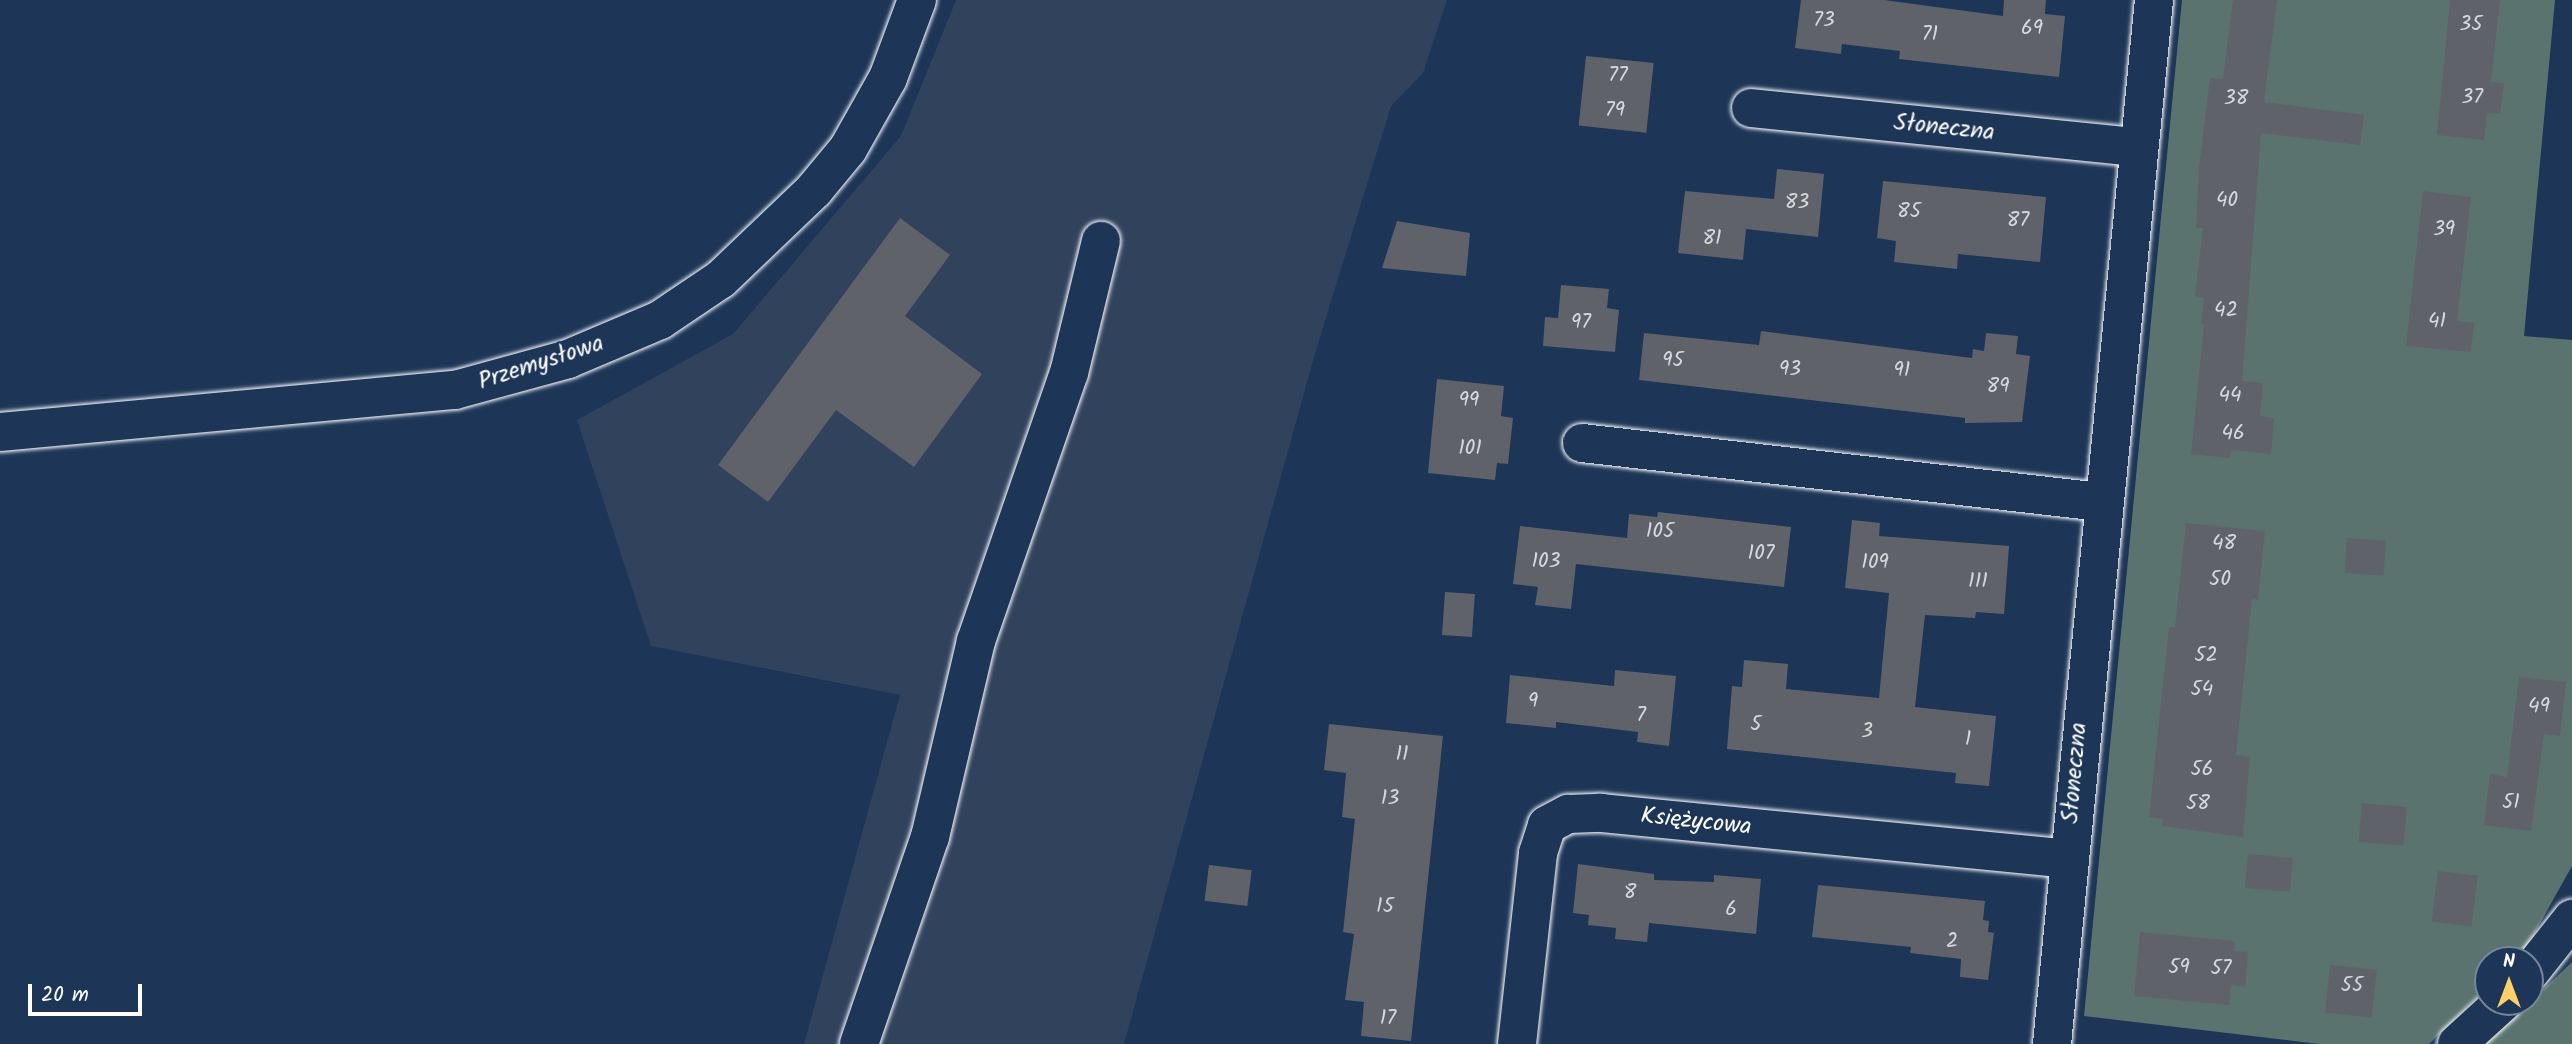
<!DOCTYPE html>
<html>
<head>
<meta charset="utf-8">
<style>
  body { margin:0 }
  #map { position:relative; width:2572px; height:1044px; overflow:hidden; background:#1d3557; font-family:Kalam,sans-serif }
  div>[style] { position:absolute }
  .built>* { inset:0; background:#31425d }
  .green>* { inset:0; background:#5a736f }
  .building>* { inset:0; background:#60626a; transform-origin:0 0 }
  .roads { filter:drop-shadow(0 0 2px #fff) drop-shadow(0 0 2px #fff) }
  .minor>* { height:38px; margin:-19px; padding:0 19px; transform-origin:19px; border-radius:19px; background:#1d3557 }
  span { translate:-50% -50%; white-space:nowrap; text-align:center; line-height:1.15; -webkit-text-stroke:5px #1d3557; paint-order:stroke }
  .number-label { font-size:21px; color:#d7d8da }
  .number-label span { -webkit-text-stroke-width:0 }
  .street-label { font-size:24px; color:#fff }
  .north { position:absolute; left:2474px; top:946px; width:70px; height:70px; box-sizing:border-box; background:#1d3557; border:2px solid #77869a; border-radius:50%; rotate:0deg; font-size:19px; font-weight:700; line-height:28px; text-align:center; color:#fff }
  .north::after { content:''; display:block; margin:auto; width:24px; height:32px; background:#ffd166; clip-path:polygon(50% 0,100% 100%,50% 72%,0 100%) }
  .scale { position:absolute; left:28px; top:984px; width:114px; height:32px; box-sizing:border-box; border:4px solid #fff; border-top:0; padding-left:9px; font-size:21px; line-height:24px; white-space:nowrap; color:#fff; -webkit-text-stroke:5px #1d3557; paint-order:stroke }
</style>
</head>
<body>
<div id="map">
  <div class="built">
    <div style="clip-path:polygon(956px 0,1447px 0,1423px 73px,1391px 106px,1314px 357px,1124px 1044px,804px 1044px,900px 695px,651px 646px,577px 420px,733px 334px,901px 136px)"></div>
  </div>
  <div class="green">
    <div style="clip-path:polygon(2182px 0,2555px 0,2524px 336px,2572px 340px,2572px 866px,2524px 952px,2516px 960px,2488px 960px,2488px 987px,2429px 1044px,2319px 1044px,2084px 1016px)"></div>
    <div style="clip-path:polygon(2572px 962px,2572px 1044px,2476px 1044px,2530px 1002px)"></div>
  </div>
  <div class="building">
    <div style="clip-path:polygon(1801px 0,1884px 0,2003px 16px,2004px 0,2046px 0,2045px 14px,2065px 16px,2059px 77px,1899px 59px,1900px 51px,1842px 44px,1841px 54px,1795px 48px)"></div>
    <div style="clip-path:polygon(2233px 0,2277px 0,2264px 102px,2364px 115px,2360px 145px,2261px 133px,2242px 381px,2263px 383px,2260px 416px,2274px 418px,2271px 454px,2231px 450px,2230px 458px,2191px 454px,2204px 325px,2201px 324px,2204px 298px,2195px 296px,2203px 228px,2196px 228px,2199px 168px,2210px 78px,2223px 79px)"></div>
    <div style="clip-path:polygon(2450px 0,2500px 0,2491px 82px,2504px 83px,2500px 114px,2487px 113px,2484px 140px,2437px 135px)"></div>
    <div style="left:1586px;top:56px;width:68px;height:70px;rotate:6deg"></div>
    <div style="clip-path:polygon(1777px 169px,1824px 174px,1818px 237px,1746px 229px,1743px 260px,1678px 253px,1685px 191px,1774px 199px)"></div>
    <div style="clip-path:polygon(1883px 181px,2046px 197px,2040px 262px,1958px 254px,1957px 269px,1894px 262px,1896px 241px,1877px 238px)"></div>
    <div style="clip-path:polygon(2423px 191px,2471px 197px,2457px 321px,2474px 323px,2471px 352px,2406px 346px)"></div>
    <div style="clip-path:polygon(900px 218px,950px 255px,905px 316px,982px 374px,914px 467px,836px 410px,768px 502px,718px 465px)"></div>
    <div style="clip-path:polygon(1397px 221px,1470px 233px,1466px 276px,1382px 268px)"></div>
    <div style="clip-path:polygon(1561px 285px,1609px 289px,1607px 308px,1619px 310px,1615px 352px,1543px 346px,1545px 317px,1558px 318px)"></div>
    <div style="clip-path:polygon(1761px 331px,1972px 358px,1973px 349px,1984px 351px,1986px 333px,2018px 336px,2016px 354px,2030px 356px,2022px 422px,1965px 423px,1965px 418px,1639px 380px,1644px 333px,1759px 345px)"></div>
    <div style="clip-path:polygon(1437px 379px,1504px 386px,1501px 416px,1513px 418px,1508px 464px,1497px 463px,1495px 480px,1428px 473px)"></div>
    <div style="clip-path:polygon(1658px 512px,1791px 527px,1784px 587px,1576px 564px,1571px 609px,1535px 605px,1538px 587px,1513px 584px,1520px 526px,1627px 538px,1629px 514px,1657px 517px)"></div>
    <div style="clip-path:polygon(1852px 520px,1880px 523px,1879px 536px,2009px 546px,2004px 614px,1976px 612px,1975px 618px,1925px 615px,1915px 707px,1996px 716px,1989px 786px,1955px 783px,1956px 773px,1727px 749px,1732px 686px,1742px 687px,1744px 660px,1788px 664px,1786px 689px,1879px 698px,1889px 593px,1845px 588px)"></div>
    <div style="clip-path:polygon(2186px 523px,2265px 531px,2258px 600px,2252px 599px,2236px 755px,2250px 757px,2243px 837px,2162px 826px,2163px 819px,2149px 817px,2169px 627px,2175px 627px)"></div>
    <div style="left:2347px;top:538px;width:39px;height:35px;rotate:4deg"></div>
    <div style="left:1445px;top:592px;width:30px;height:43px;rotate:4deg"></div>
    <div style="clip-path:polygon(1615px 670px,1676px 676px,1669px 746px,1637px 742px,1638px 732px,1556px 722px,1556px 728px,1506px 723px,1510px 675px,1614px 686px)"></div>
    <div style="clip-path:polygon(2519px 677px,2566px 682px,2560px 736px,2544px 734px,2531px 831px,2484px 825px,2490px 774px,2507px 777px)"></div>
    <div style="clip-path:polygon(1329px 724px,1443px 736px,1411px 1041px,1361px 1036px,1364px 1002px,1345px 1000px,1354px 934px,1343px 932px,1355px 819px,1342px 817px,1346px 773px,1324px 770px)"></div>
    <div style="left:2362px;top:803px;width:45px;height:39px;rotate:5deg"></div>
    <div style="left:2248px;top:854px;width:45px;height:34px;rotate:5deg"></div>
    <div style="clip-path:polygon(1578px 864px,1654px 874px,1654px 880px,1714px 882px,1714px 875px,1761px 879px,1756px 934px,1649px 923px,1647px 942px,1615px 939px,1616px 928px,1588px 925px,1589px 915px,1573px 913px)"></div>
    <div style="left:1209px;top:865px;width:43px;height:36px;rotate:7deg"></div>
    <div style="left:2438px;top:871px;width:40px;height:51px;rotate:7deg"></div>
    <div style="clip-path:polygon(1818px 885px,1985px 901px,1983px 920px,1989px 921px,1988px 932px,1994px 933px,1988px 980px,1960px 977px,1961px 959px,1910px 953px,1911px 947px,1812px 937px)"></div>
    <div style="clip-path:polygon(2140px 932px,2235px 941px,2234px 951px,2248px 952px,2245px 987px,2231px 985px,2229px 1005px,2134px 996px)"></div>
    <div style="left:2330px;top:965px;width:47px;height:48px;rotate:6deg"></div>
  </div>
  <div class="roads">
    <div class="minor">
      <div style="left:1751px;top:108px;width:388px;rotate:5.8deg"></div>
      <div style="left:0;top:432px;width:457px;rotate:-5.3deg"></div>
      <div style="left:455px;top:390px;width:117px;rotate:-15.3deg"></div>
      <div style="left:568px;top:359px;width:100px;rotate:-23deg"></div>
      <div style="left:660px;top:320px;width:73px;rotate:-33.9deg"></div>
      <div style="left:721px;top:279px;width:129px;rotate:-43.7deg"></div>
      <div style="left:814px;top:190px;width:53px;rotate:-50.3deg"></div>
      <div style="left:848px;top:149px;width:81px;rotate:-60.6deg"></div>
      <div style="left:888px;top:78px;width:83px;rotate:-69.6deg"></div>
      <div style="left:1582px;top:443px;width:522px;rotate:6.49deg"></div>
      <div style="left:2530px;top:972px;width:68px;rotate:-51.6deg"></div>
      <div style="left:859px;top:1044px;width:219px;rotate:-71.1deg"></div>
      <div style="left:930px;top:837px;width:201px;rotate:-76.8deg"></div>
      <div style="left:976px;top:641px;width:284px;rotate:-70.9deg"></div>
      <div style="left:1069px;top:373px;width:136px;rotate:-76.4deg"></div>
      <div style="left:1517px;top:1044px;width:192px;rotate:-83.7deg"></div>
      <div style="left:1538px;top:853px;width:29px;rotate:-72deg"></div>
      <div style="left:1547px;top:825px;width:24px;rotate:-28deg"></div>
      <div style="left:1568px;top:814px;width:33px;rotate:-2deg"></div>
      <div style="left:1601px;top:813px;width:468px;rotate:5.6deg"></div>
      <div style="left:2052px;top:1044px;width:1049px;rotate:-84.42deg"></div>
      <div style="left:2457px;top:1044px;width:62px;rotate:-42.4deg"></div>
    </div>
  </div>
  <div class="number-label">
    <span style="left:1824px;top:21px">73</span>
    <span style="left:2471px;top:25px">35</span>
    <span style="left:2032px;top:29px">69</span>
    <span style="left:1930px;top:35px">71</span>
    <span style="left:1618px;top:76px">77</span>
    <span style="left:2472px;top:98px">37</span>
    <span style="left:2236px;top:99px">38</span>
    <span style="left:1615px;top:111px">79</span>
    <span style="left:2227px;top:201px">40</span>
    <span style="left:1797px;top:203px">83</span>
    <span style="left:1909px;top:212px">85</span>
    <span style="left:2018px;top:221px">87</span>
    <span style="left:2444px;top:230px">39</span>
    <span style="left:1712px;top:239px">81</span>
    <span style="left:2226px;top:311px">42</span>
    <span style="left:2437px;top:322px">41</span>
    <span style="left:1581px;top:323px">97</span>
    <span style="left:1673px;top:361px">95</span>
    <span style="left:1790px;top:370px">93</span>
    <span style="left:1902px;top:371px">91</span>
    <span style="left:1998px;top:387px">89</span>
    <span style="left:2230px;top:396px">44</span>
    <span style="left:1469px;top:401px">99</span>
    <span style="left:2233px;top:434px">46</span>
    <span style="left:1470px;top:449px">101</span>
    <span style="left:1660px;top:532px">105</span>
    <span style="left:2224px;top:544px">48</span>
    <span style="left:1761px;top:554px">107</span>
    <span style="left:1546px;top:562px">103</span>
    <span style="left:1875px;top:563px">109</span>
    <span style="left:2220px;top:580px">50</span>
    <span style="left:1978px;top:582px">111</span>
    <span style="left:2206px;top:656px">52</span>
    <span style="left:2202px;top:690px">54</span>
    <span style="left:1533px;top:702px">9</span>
    <span style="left:2539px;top:707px">49</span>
    <span style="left:1641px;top:716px">7</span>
    <span style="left:1756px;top:725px">5</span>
    <span style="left:1867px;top:732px">3</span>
    <span style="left:1968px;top:740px">1</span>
    <span style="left:1402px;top:755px">11</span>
    <span style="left:2202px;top:770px">56</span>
    <span style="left:1390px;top:799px">13</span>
    <span style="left:2511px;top:803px">51</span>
    <span style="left:2198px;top:804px">58</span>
    <span style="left:1630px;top:893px">8</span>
    <span style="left:1385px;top:907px">15</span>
    <span style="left:1731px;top:910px">6</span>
    <span style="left:1952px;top:942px">2</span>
    <span style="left:2179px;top:968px">59</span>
    <span style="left:2221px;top:969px">57</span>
    <span style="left:2352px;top:986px">55</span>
    <span style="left:1388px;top:1019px">17</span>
  </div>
  <div class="street-label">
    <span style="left:1944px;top:128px;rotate:6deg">Słoneczna</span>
    <span style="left:541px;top:363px;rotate:-18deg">Przemysłowa</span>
    <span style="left:2075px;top:773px;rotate:-85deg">Słoneczna</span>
    <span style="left:1696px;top:822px;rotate:6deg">Księżycowa</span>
  </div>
  <div class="north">N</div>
  <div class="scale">20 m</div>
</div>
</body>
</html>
